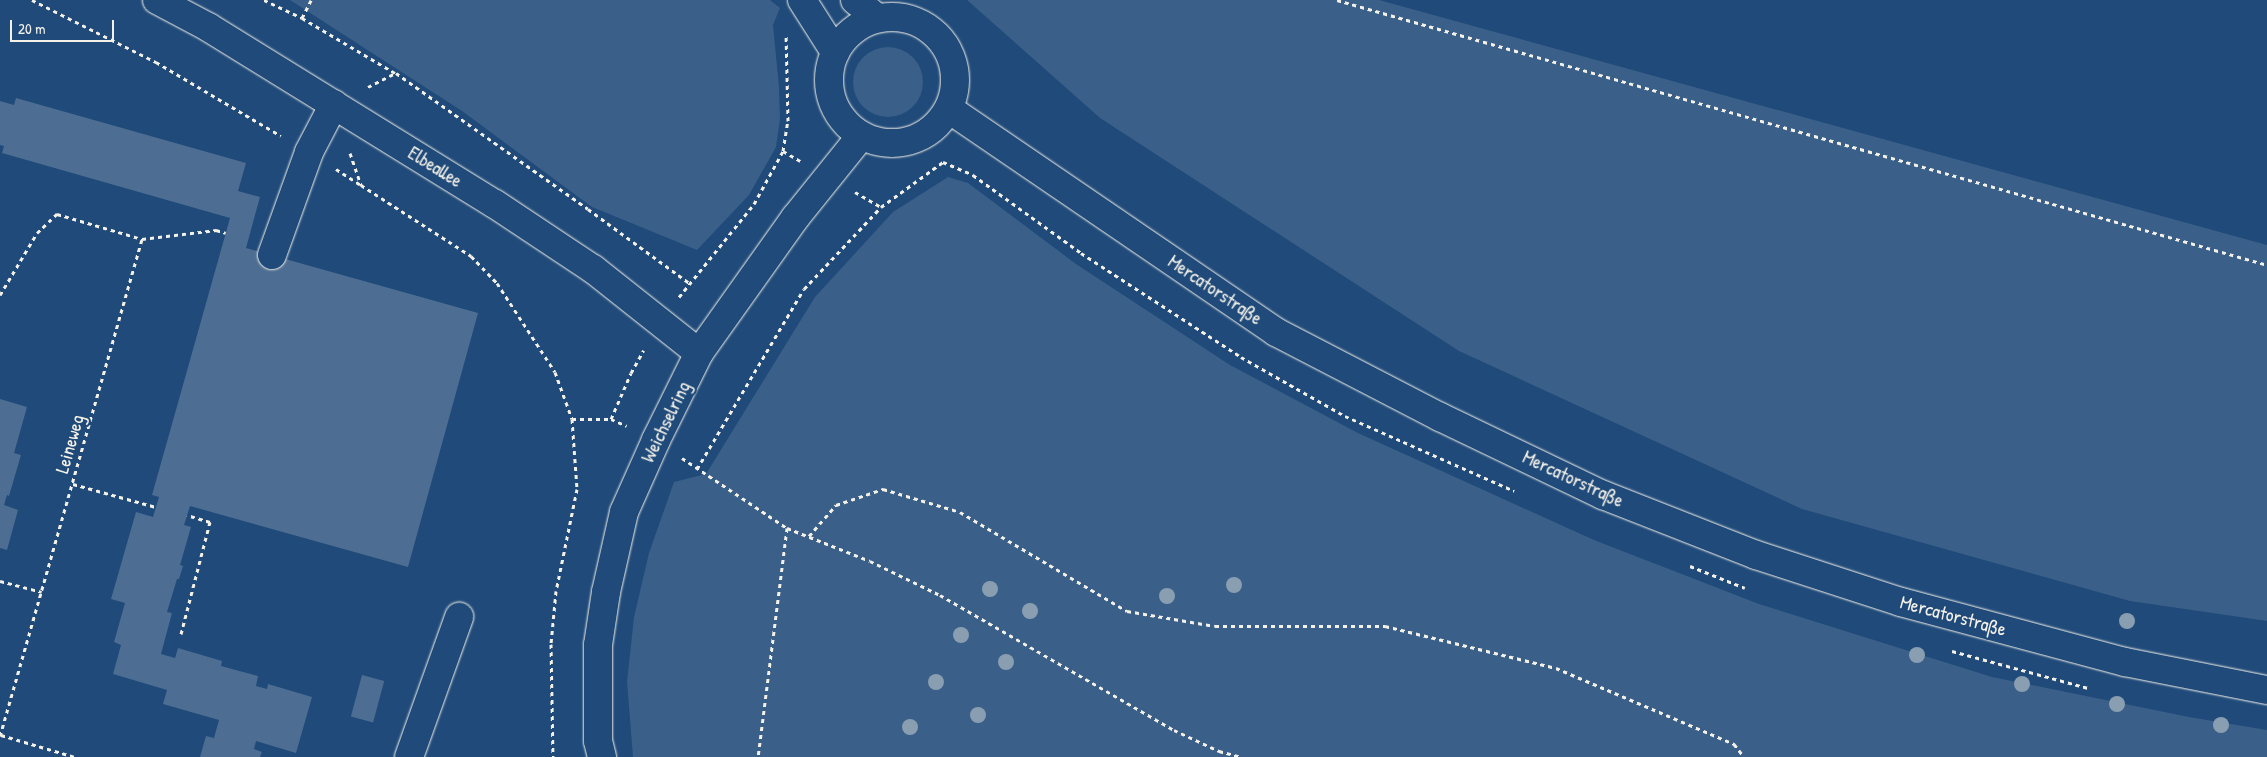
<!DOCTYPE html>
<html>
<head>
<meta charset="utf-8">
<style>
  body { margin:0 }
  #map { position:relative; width:2267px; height:757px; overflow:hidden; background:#1f4a7a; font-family:"Patrick Hand",sans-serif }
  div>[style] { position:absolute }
  .green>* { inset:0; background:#3a5f88 }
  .round { border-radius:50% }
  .building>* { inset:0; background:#4d6e92; transform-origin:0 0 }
  .path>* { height:3px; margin-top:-1.5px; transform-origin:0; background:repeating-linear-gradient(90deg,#f4f1e8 0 4px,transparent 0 8px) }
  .roads { filter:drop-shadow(0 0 1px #f4f1e8) drop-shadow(0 0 1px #f4f1e8) }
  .minor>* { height:28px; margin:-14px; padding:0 14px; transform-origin:14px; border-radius:14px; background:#1f4a7a }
  .major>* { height:28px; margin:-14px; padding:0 14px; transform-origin:14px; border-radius:14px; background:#1f4a7a }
  .major>.ring { margin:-14px; padding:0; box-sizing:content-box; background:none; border:28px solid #1f4a7a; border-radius:50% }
  .trees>* { width:16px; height:16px; margin:-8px; border-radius:50%; background:#8a9eb1 }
  span { translate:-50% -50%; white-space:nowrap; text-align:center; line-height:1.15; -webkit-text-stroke:4px #1f4a7a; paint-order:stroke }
  .street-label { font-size:19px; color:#f4f1e8 }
  .scale { position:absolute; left:10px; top:20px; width:104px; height:22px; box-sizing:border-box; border:2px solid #f4f1e8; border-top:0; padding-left:6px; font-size:15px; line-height:18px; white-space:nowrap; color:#f4f1e8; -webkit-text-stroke:4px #1f4a7a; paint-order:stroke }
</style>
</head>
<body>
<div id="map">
  <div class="green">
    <div style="clip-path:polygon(290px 0,770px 0,780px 8px,773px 25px,779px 87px,780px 119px,776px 147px,749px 195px,697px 250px,592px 207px,462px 111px)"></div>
    <div style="clip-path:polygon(967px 0,1379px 0,2267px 245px,2267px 621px,2130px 601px,1802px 509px,1459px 351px,1100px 118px)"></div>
    <div class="round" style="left:853px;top:47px;width:70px;height:70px"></div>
    <div style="clip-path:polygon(948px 177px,968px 183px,1076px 264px,1230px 365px,1358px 433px,1594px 540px,1759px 604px,1992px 677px,2189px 717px,2267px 730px,2267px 757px,633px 757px,627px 682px,634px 617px,649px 553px,674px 482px,706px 474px,815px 297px,893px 212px)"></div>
  </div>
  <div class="building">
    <div style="clip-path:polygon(16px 98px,246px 163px,238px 191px,260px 197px,246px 248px,478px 313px,408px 567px,190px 506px,184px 525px,191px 527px,180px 565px,183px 566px,179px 579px,177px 579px,167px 612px,172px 613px,161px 654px,175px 658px,178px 648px,222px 661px,221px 666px,258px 676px,256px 686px,267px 689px,268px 684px,312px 697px,296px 753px,256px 741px,254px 749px,262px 752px,260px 757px,200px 757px,206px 736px,214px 738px,219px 720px,163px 704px,167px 690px,113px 674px,121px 645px,114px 642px,125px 603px,111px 599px,136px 512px,153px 517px,159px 497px,152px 495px,230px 218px,2px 153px,4px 146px,0 145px,0 101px,14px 105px)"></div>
    <div style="clip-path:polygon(0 399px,27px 407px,14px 453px,21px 455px,9px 496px,7px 495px,4px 505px,18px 510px,7px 550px,0 548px)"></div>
    <div style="left:362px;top:675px;width:23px;height:43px;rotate:15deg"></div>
  </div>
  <div class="path">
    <div style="left:32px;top:0;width:139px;rotate:26.6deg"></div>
    <div style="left:156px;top:62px;width:145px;rotate:30.6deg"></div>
    <div style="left:264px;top:0;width:42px;rotate:25.3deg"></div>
    <div style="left:302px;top:18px;width:108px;rotate:30.6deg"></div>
    <div style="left:1337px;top:0;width:967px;rotate:15.9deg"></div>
    <div style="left:302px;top:18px;width:20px;rotate:-63deg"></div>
    <div style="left:368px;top:87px;width:31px;rotate:-27deg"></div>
    <div style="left:396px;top:73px;width:235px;rotate:35.3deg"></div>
    <div style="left:588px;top:209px;width:125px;rotate:36.2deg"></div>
    <div style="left:783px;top:151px;width:20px;rotate:30deg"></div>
    <div style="left:350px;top:153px;width:34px;rotate:71deg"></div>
    <div style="left:361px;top:185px;width:131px;rotate:32.8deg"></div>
    <div style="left:471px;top:256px;width:37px;rotate:46deg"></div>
    <div style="left:497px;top:283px;width:106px;rotate:56.9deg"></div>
    <div style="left:555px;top:372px;width:50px;rotate:70.1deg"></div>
    <div style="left:572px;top:419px;width:70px;rotate:85.9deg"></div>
    <div style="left:577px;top:489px;width:104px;rotate:101.6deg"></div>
    <div style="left:556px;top:591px;width:53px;rotate:95.4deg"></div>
    <div style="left:551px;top:644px;width:113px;rotate:89deg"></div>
    <div style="left:336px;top:169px;width:30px;rotate:33deg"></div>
    <div style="left:855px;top:192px;width:30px;rotate:30deg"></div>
    <div style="left:0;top:295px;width:72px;rotate:-59.2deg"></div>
    <div style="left:37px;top:233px;width:28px;rotate:-44deg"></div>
    <div style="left:57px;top:214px;width:89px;rotate:16.4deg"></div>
    <div style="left:142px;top:239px;width:75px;rotate:-6.9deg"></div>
    <div style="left:216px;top:230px;width:10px;rotate:17deg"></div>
    <div style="left:679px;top:297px;width:119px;rotate:-51.1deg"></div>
    <div style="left:754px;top:204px;width:60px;rotate:-61.3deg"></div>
    <div style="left:783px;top:151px;width:30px;rotate:-81deg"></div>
    <div style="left:788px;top:121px;width:86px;rotate:-91.3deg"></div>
    <div style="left:572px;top:419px;width:39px"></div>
    <div style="left:611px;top:419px;width:17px;rotate:24deg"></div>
    <div style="left:611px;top:419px;width:50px;rotate:-66.5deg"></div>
    <div style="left:631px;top:373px;width:26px;rotate:-61deg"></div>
    <div style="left:682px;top:458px;width:126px;rotate:33.7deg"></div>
    <div style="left:787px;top:528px;width:231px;rotate:97.2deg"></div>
    <div style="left:697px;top:469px;width:209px;rotate:-59.3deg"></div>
    <div style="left:804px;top:289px;width:112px;rotate:-46.8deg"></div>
    <div style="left:881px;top:207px;width:77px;rotate:-36deg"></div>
    <div style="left:943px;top:162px;width:33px;rotate:23deg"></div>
    <div style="left:973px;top:175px;width:133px;rotate:35.8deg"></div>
    <div style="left:1081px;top:253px;width:191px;rotate:33deg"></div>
    <div style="left:1241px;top:357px;width:120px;rotate:29.6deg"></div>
    <div style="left:1345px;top:416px;width:185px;rotate:23.9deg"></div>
    <div style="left:73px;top:484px;width:86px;rotate:15.5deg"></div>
    <div style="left:787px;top:528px;width:89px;rotate:21.7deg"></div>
    <div style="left:870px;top:561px;width:78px;rotate:25.9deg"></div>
    <div style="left:940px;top:595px;width:270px;rotate:30deg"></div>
    <div style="left:1174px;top:730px;width:50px;rotate:25deg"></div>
    <div style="left:1219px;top:751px;width:24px;rotate:15deg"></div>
    <div style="left:809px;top:536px;width:41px;rotate:-48.9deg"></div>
    <div style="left:836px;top:505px;width:50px;rotate:-18.8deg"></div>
    <div style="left:883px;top:489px;width:80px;rotate:16.6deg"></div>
    <div style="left:960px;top:512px;width:194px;rotate:30.7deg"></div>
    <div style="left:1127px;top:611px;width:89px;rotate:9.7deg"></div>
    <div style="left:1215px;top:626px;width:170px"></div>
    <div style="left:1385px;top:626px;width:176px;rotate:13.8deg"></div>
    <div style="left:1556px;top:668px;width:194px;rotate:23.1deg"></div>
    <div style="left:1734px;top:744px;width:16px;rotate:52deg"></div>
    <div style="left:1690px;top:566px;width:59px;rotate:21.8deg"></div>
    <div style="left:0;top:581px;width:43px;rotate:14.7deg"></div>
    <div style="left:181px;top:634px;width:116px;rotate:-75.5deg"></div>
    <div style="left:210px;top:522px;width:24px;rotate:-163deg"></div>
    <div style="left:1952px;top:651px;width:141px;rotate:15.2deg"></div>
    <div style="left:1px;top:735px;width:77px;rotate:16.6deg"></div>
    <div style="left:0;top:736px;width:517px;rotate:-74.05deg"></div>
  </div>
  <div class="roads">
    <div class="minor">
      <div style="left:157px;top:0;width:58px;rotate:27.9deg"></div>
      <div style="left:208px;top:27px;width:337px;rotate:31.7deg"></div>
      <div style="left:495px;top:204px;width:118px;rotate:33.6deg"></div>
      <div style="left:593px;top:269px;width:135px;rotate:38.4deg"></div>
      <div style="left:272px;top:255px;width:109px;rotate:-70.2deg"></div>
      <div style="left:309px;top:152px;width:54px;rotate:-62.5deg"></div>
      <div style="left:409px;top:757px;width:149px;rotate:-70.3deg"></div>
      <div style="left:602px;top:757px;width:16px;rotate:-104deg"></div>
      <div style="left:598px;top:741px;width:96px;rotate:-90deg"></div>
      <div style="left:598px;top:645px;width:54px;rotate:-81.4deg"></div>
      <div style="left:606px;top:592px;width:82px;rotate:-77.3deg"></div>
      <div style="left:624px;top:512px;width:79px;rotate:-66deg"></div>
      <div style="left:656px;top:440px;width:97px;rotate:-63.7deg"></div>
      <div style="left:699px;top:353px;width:166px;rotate:-54.6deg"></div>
      <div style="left:795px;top:218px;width:105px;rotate:-51.2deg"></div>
    </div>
    <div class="major">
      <div style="left:802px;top:0;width:62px;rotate:57.6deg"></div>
      <div style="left:855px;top:0;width:28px;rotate:39deg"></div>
      <div class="ring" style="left:829px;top:17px;width:98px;height:98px"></div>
      <div style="left:949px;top:109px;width:396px;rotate:34.3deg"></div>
      <div style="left:1276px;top:332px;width:185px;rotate:27.4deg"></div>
      <div style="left:1440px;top:417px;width:181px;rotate:25.6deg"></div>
      <div style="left:1603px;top:495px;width:164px;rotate:21.4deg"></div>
      <div style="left:1756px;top:555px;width:152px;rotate:18deg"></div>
      <div style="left:1901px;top:602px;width:232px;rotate:15deg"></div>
      <div style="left:2125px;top:662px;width:145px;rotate:11.2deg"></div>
    </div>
  </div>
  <div class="trees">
    <div style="left:1234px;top:585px"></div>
    <div style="left:990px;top:589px"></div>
    <div style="left:1167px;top:596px"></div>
    <div style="left:1030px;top:611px"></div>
    <div style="left:2127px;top:621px"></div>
    <div style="left:961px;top:635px"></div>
    <div style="left:1917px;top:655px"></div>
    <div style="left:1006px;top:662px"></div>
    <div style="left:936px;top:682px"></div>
    <div style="left:2022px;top:684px"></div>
    <div style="left:2117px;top:704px"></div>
    <div style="left:978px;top:715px"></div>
    <div style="left:2221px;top:725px"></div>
    <div style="left:910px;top:727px"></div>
  </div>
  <div class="street-label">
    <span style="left:435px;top:167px;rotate:32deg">Elbeallee</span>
    <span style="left:1215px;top:290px;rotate:34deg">Mercatorstraße</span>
    <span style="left:666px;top:422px;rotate:-64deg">Weichselring</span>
    <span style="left:70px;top:444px;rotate:-74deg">Leineweg</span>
    <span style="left:1573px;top:479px;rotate:25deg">Mercatorstraße</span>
    <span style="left:1953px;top:616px;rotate:15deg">Mercatorstraße</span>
  </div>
  <div class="scale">20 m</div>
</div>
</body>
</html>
